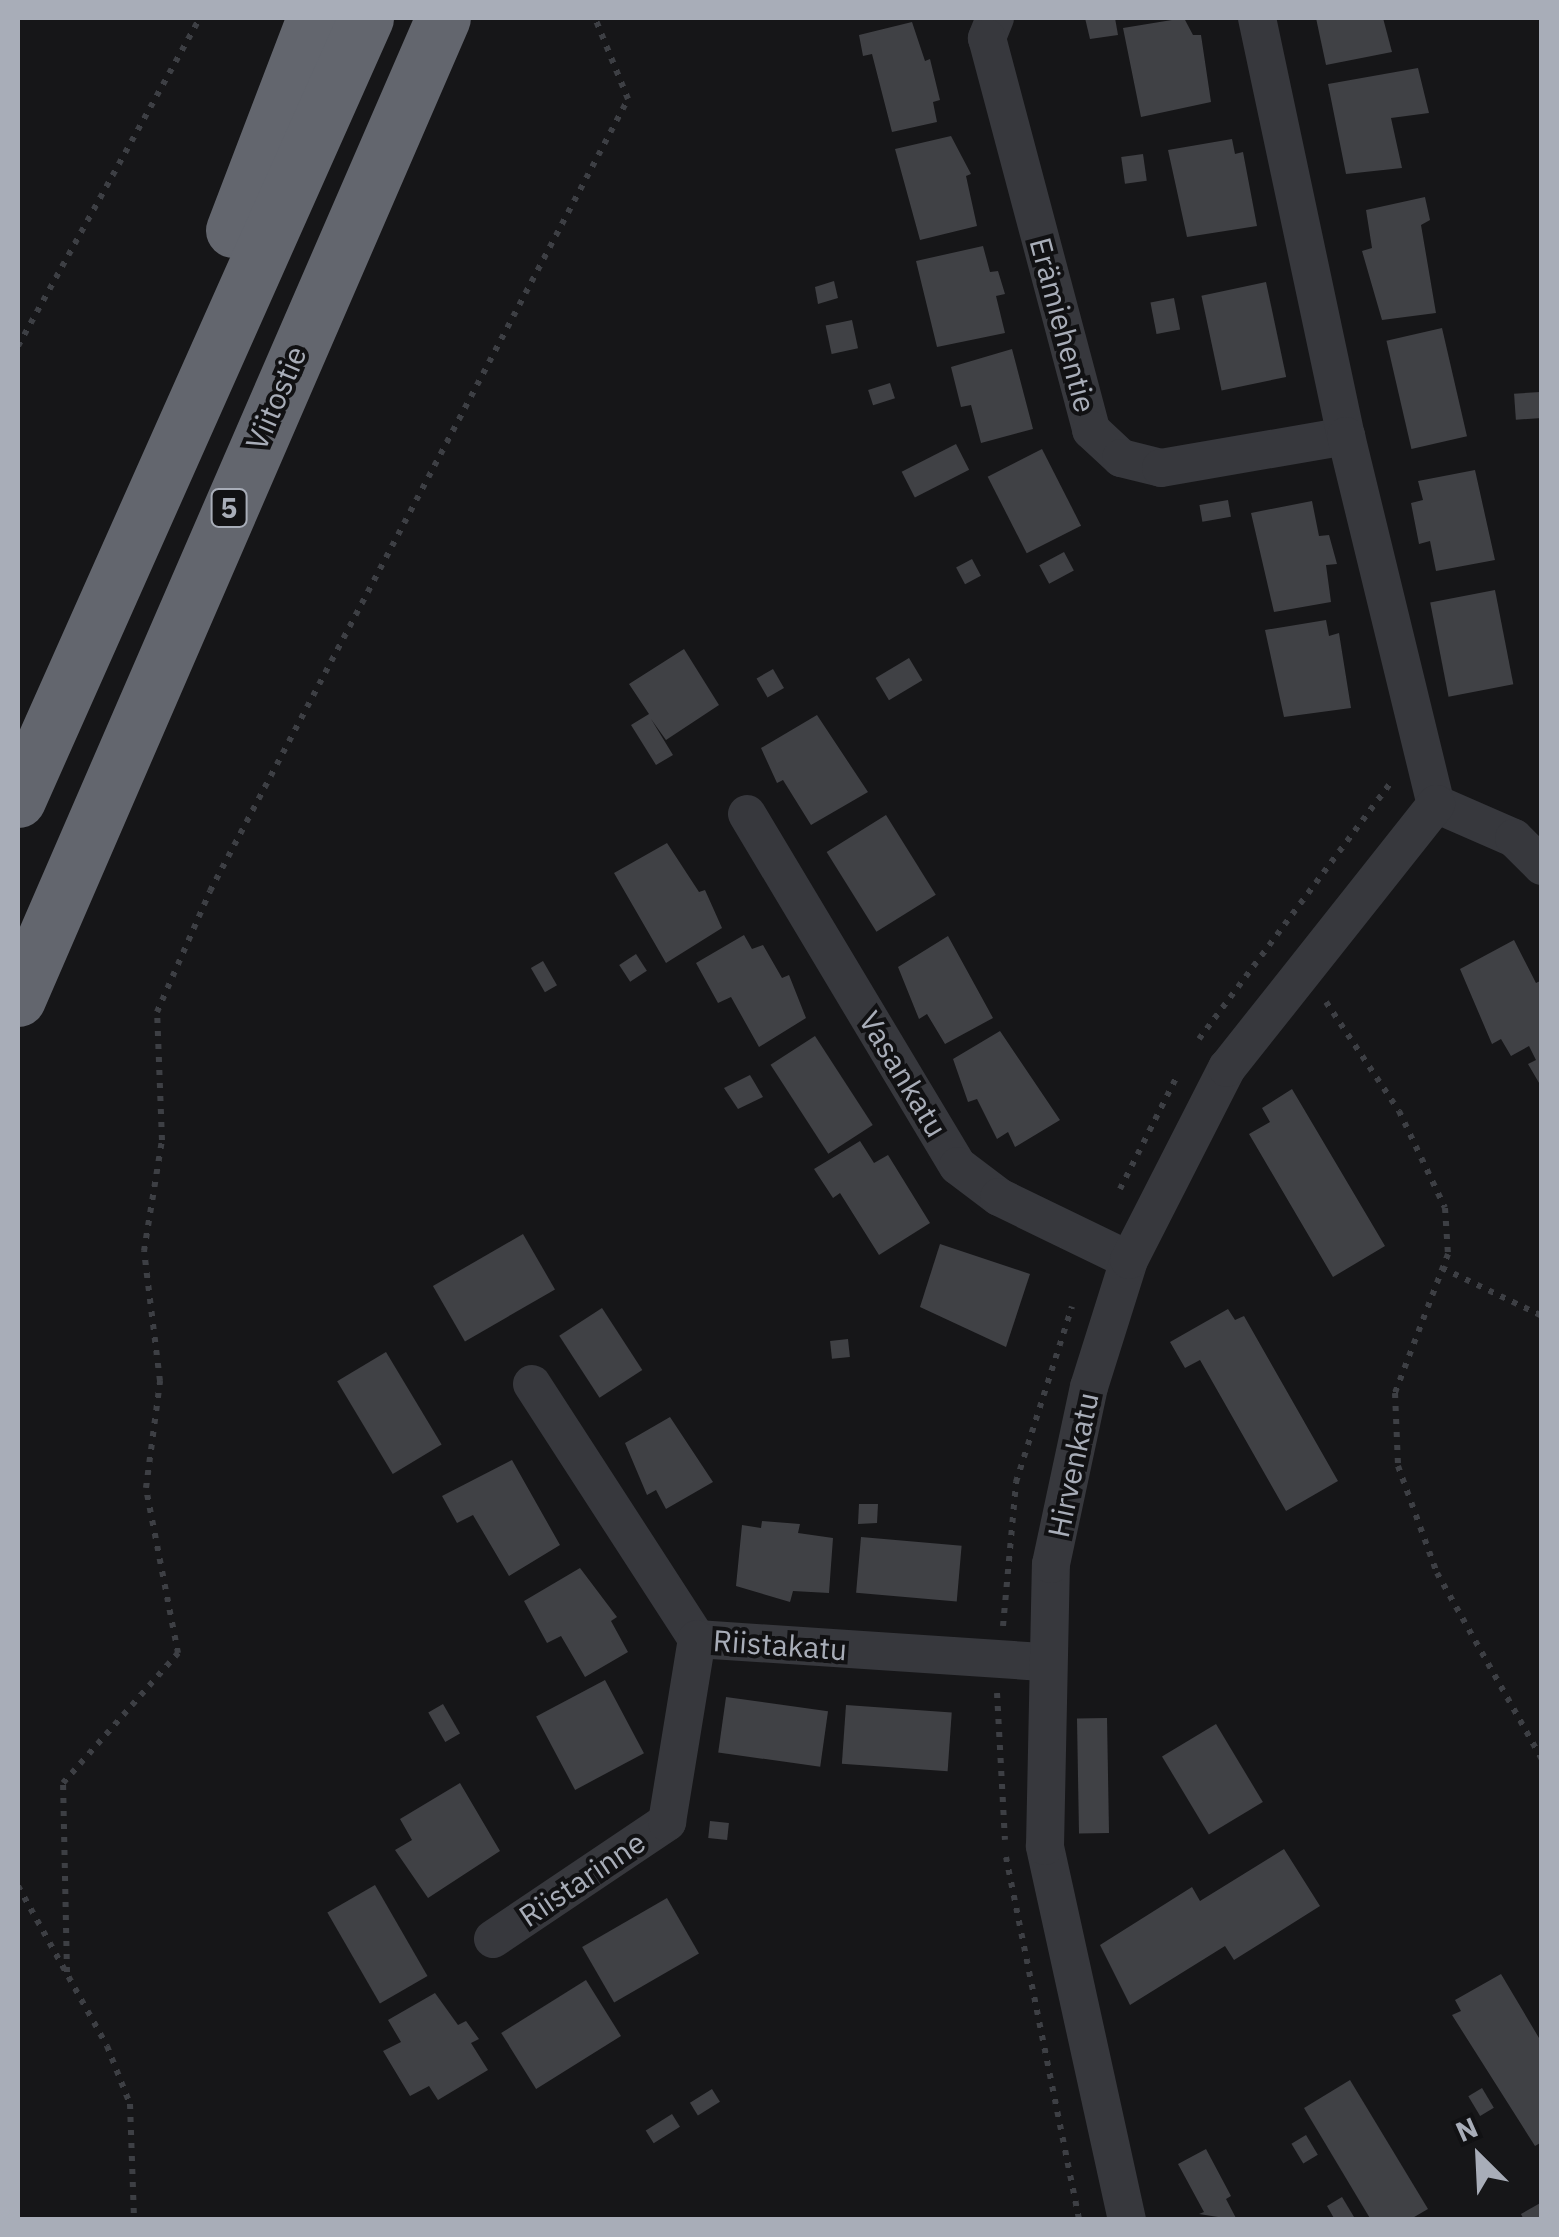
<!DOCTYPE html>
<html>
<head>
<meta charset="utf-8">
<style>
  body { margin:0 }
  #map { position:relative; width:1559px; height:2237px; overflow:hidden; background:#161618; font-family:"IBM Plex Sans",sans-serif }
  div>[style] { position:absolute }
  .building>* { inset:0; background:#404145; transform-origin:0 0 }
  .path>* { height:6px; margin-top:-3px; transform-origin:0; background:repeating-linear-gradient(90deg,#3d3f44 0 5px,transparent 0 13px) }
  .minor>* { height:38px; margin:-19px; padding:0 19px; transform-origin:19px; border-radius:19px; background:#37383d }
  .highway>* { height:55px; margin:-27.5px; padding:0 27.5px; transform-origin:27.5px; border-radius:27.5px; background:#63666e }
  span { translate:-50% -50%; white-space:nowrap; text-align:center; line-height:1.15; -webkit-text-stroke:8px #111113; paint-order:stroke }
  .shield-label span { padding:2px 8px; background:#111113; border:2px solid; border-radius:8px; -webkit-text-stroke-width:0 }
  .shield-label { font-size:28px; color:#a8adb8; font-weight:700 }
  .street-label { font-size:30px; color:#a8adb8 }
  .frame { position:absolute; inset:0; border:20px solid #a8adb8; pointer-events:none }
  .north { position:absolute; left:1429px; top:2107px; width:100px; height:100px; -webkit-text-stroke:8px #111113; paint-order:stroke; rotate:336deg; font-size:28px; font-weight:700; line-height:40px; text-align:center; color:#a8adb8 }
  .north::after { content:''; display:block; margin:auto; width:35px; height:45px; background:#a8adb8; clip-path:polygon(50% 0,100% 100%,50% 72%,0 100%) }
</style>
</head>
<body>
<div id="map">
  <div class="building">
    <div style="clip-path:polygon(1085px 18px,1115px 18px,1118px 35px,1090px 39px)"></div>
    <div style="clip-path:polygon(1184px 18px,1193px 35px,1201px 35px,1211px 102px,1141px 117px,1123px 28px)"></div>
    <div style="clip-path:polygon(1316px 18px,1383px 18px,1392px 52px,1326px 65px)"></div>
    <div style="clip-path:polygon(912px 22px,925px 61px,930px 59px,940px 100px,933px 102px,937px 122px,892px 132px,872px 54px,863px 56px,859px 35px)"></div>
    <div style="clip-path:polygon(1418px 68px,1429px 113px,1391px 118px,1402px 168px,1346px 174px,1328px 84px)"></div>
    <div style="clip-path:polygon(951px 136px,971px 174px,966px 176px,977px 226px,920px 240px,895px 149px)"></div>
    <div style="clip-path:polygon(1232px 139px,1235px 154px,1243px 152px,1257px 226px,1187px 237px,1168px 150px)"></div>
    <div style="left:1143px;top:154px;width:27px;height:22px;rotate:82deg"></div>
    <div style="clip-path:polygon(1425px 197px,1430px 220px,1421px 225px,1436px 313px,1382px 320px,1362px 251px,1372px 248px,1366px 210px)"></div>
    <div style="clip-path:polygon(983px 246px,990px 272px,998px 271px,1005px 294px,996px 296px,1005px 333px,937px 347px,916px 261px)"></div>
    <div style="clip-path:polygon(834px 281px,838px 298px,818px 304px,815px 287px)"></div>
    <div style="left:1266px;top:282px;width:97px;height:66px;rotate:78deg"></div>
    <div style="left:1174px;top:298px;width:32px;height:24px;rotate:79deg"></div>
    <div style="left:852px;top:320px;width:29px;height:27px;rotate:78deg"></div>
    <div style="left:1442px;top:328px;width:111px;height:57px;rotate:77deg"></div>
    <div style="clip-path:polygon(1012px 349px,1033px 429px,981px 443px,971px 405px,961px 407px,951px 367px)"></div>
    <div style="left:890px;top:383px;width:16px;height:23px;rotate:72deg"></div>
    <div style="left:1540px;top:392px;width:26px;height:26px;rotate:86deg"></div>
    <div style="left:956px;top:444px;width:29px;height:61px;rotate:63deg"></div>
    <div style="left:1042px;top:449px;width:86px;height:61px;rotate:63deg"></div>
    <div style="clip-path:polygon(1475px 470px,1495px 560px,1436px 571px,1430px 541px,1419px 544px,1411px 503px,1423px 500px,1418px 481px)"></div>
    <div style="left:1228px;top:500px;width:17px;height:29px;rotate:80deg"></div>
    <div style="clip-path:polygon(1312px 501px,1319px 536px,1329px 535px,1337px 564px,1326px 565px,1331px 602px,1274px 612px,1251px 513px)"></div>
    <div style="left:1064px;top:552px;width:21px;height:28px;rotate:62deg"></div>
    <div style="left:972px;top:559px;width:19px;height:18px;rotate:62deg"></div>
    <div style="left:1495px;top:590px;width:96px;height:66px;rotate:79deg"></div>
    <div style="clip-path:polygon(1326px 620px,1329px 636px,1339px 633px,1351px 708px,1284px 717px,1265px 630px)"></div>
    <div style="clip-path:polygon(684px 649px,719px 705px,666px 740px,651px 719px,673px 755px,656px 765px,631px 725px,649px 714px,629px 684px)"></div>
    <div style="left:909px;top:658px;width:26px;height:39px;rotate:59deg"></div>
    <div style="left:773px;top:669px;width:22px;height:19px;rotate:60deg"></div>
    <div style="clip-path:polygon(817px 715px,868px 792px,811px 825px,783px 780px,777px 783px,761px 748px)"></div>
    <div style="left:886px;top:815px;width:94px;height:70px;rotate:58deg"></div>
    <div style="clip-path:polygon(667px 843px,699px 892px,705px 890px,722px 928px,666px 963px,614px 873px)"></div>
    <div style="clip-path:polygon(744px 935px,752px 949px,763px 945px,782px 978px,789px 975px,806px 1018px,759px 1047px,731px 997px,718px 1003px,696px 963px)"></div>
    <div style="clip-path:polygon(948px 936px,993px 1018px,945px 1044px,927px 1014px,919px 1019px,898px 967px)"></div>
    <div style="clip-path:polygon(1514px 940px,1536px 983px,1542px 980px,1542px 1088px,1528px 1064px,1536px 1060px,1529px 1046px,1511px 1056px,1501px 1039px,1492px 1044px,1460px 969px)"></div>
    <div style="left:636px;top:954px;width:20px;height:20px;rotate:57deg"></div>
    <div style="left:543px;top:961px;width:28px;height:14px;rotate:60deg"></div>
    <div style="clip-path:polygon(1000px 1031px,1060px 1120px,1015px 1147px,1008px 1132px,997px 1139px,977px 1099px,968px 1102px,953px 1059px)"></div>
    <div style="left:815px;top:1036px;width:106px;height:53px;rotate:57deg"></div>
    <div style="clip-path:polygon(750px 1075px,763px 1097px,738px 1109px,724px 1088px)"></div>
    <div style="clip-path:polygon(1292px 1089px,1385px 1246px,1333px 1277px,1249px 1134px,1270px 1122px,1262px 1108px)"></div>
    <div style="clip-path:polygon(860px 1141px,874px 1163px,888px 1155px,930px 1223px,879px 1255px,840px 1193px,833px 1198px,814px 1169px)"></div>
    <div style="left:523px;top:1234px;width:64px;height:104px;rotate:60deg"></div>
    <div style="clip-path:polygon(940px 1244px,1030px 1274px,1006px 1347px,920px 1307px)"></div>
    <div style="left:602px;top:1308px;width:74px;height:51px;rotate:57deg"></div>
    <div style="clip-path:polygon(1228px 1309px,1235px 1320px,1244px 1316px,1338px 1481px,1286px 1511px,1200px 1360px,1185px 1368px,1170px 1342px)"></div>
    <div style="left:848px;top:1339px;width:18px;height:18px;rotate:84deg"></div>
    <div style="left:386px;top:1352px;width:108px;height:57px;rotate:59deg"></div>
    <div style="clip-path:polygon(670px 1417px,713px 1482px,666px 1509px,656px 1490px,647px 1495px,625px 1443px)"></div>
    <div style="clip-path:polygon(512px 1460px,560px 1545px,509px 1576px,473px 1515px,457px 1523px,442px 1496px)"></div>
    <div style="clip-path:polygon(859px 1504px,878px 1504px,877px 1523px,858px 1524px)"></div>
    <div style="clip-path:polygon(762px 1521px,800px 1524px,798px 1533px,833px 1538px,829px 1593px,793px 1591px,790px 1602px,736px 1586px,742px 1525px,761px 1528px)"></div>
    <div style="left:861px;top:1537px;width:101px;height:56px;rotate:5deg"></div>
    <div style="clip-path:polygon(580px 1568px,617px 1617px,611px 1621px,628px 1652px,585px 1677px,561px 1636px,547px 1643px,524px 1601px)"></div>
    <div style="left:605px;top:1680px;width:83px;height:78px;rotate:62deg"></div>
    <div style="left:726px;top:1697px;width:103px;height:56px;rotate:8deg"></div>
    <div style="left:443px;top:1704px;width:34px;height:17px;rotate:60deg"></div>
    <div style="left:846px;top:1705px;width:106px;height:59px;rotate:4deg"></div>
    <div style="left:1107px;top:1718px;width:115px;height:30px;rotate:89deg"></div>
    <div style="left:1216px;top:1724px;width:91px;height:63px;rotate:59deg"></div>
    <div style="clip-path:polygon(460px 1783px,500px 1851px,428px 1898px,395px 1850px,412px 1840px,400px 1819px)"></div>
    <div style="left:710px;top:1821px;width:19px;height:17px;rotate:6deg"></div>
    <div style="clip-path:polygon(1284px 1849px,1320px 1906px,1234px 1960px,1225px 1946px,1130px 2005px,1100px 1945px,1192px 1887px,1200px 1901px)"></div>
    <div style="left:375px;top:1885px;width:105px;height:55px;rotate:60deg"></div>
    <div style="left:667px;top:1898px;width:64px;height:98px;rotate:60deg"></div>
    <div style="clip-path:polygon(1501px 1974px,1542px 2043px,1542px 2142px,1535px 2146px,1452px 2015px,1461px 2011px,1455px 2000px)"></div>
    <div style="left:586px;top:1980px;width:66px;height:100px;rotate:58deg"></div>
    <div style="clip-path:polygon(435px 1993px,458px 2025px,466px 2021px,479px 2039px,471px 2043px,488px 2070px,438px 2100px,429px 2086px,410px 2096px,383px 2051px,401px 2042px,388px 2020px)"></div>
    <div style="clip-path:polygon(1350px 2080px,1428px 2209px,1409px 2220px,1371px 2220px,1304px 2108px)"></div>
    <div style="left:1482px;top:2088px;width:23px;height:16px;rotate:59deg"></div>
    <div style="left:712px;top:2089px;width:15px;height:26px;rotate:58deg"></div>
    <div style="left:672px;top:2114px;width:15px;height:31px;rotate:58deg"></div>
    <div style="left:1306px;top:2135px;width:23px;height:17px;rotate:59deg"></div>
    <div style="clip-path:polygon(1206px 2149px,1231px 2196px,1226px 2199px,1237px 2220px,1199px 2214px,1204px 2212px,1178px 2164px)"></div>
    <div style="clip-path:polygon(1342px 2197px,1354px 2217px,1350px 2220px,1335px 2220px,1327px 2206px)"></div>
    <div style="clip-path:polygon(1542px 2202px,1542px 2220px,1524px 2220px,1521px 2214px)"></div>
  </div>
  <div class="path">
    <div style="left:18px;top:346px;width:375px;rotate:-61deg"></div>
    <div style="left:1326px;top:1002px;width:131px;rotate:56.2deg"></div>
    <div style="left:1399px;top:1111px;width:107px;rotate:64.6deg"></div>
    <div style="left:1445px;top:1208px;width:46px;rotate:86.3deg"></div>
    <div style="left:1448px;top:1254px;width:149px;rotate:110.9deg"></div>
    <div style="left:1395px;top:1393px;width:73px;rotate:87.6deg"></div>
    <div style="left:1398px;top:1466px;width:114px;rotate:70deg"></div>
    <div style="left:1437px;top:1573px;width:214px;rotate:60.6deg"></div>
    <div style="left:1199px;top:1039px;width:322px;rotate:-53.2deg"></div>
    <div style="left:1120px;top:1189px;width:127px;rotate:-63.2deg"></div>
    <div style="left:1442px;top:1268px;width:111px;rotate:25.6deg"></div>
    <div style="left:1003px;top:1626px;width:145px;rotate:-84.8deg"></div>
    <div style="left:1016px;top:1482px;width:184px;rotate:-72.3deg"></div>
    <div style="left:997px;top:1693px;width:147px;rotate:86.9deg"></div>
    <div style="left:1006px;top:1857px;width:370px;rotate:78.6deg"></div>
    <div style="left:18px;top:1886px;width:183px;rotate:60.9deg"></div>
    <div style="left:107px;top:2046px;width:62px;rotate:68.4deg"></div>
    <div style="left:130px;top:2104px;width:116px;rotate:88deg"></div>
    <div style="left:67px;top:1972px;width:189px;rotate:-91.2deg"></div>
    <div style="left:63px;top:1783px;width:174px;rotate:-48.5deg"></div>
    <div style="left:178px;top:1653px;width:168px;rotate:-101deg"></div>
    <div style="left:146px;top:1488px;width:108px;rotate:-82.5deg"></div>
    <div style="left:160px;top:1381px;width:131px;rotate:-97deg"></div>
    <div style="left:144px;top:1251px;width:112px;rotate:-80.8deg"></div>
    <div style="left:162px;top:1140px;width:128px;rotate:-92.2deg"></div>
    <div style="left:157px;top:1012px;width:132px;rotate:-66.3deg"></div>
    <div style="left:210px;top:891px;width:896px;rotate:-62.18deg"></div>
    <div style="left:628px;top:99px;width:87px;rotate:-112.2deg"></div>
  </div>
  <div class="minor">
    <div style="left:995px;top:18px;width:22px;rotate:112deg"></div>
    <div style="left:987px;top:38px;width:406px;rotate:75.1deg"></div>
    <div style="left:1091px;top:430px;width:41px;rotate:43deg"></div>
    <div style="left:1121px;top:458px;width:41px;rotate:14deg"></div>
    <div style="left:1161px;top:468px;width:188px;rotate:-9.8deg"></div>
    <div style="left:1257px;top:18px;width:427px;rotate:78deg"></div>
    <div style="left:1346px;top:436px;width:379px;rotate:76.3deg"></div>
    <div style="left:1436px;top:804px;width:85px;rotate:23.6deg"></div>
    <div style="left:1514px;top:838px;width:40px;rotate:45deg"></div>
    <div style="left:747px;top:814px;width:410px;rotate:59.1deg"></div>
    <div style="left:958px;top:1166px;width:51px;rotate:37.1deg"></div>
    <div style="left:999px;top:1197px;width:144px;rotate:25.9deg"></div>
    <div style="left:532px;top:1384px;width:304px;rotate:57.1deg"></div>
    <div style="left:697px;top:1639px;width:350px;rotate:3.8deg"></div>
    <div style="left:493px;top:1939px;width:210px;rotate:-33.9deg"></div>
    <div style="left:667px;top:1822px;width:185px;rotate:-80.7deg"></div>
    <div style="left:1127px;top:2220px;width:383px;rotate:-102.4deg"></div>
    <div style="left:1045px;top:1846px;width:282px;rotate:-88.8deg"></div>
    <div style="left:1051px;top:1564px;width:181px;rotate:-77.9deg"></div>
    <div style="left:1089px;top:1387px;width:133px;rotate:-72.5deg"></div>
    <div style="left:1129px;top:1260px;width:216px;rotate:-63deg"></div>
    <div style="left:1227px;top:1068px;width:337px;rotate:-51.6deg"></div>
  </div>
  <div class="highway">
    <div style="left:233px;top:230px;width:227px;rotate:-69.1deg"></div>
    <div style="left:18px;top:800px;width:856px;rotate:-66.01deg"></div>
    <div style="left:18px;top:999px;width:1069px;rotate:-66.58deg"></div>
  </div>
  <div class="shield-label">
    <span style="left:229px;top:508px">5</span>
  </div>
  <div class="street-label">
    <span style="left:1063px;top:325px;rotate:75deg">Erämiehentie</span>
    <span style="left:276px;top:398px;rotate:-67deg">Viitostie</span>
    <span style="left:903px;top:1074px;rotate:59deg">Vasankatu</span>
    <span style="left:1073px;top:1465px;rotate:-78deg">Hirvenkatu</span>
    <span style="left:780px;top:1645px;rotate:4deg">Riistakatu</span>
    <span style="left:582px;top:1879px;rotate:-34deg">Riistarinne</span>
  </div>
  <div class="frame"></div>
  <div class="north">N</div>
</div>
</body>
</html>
